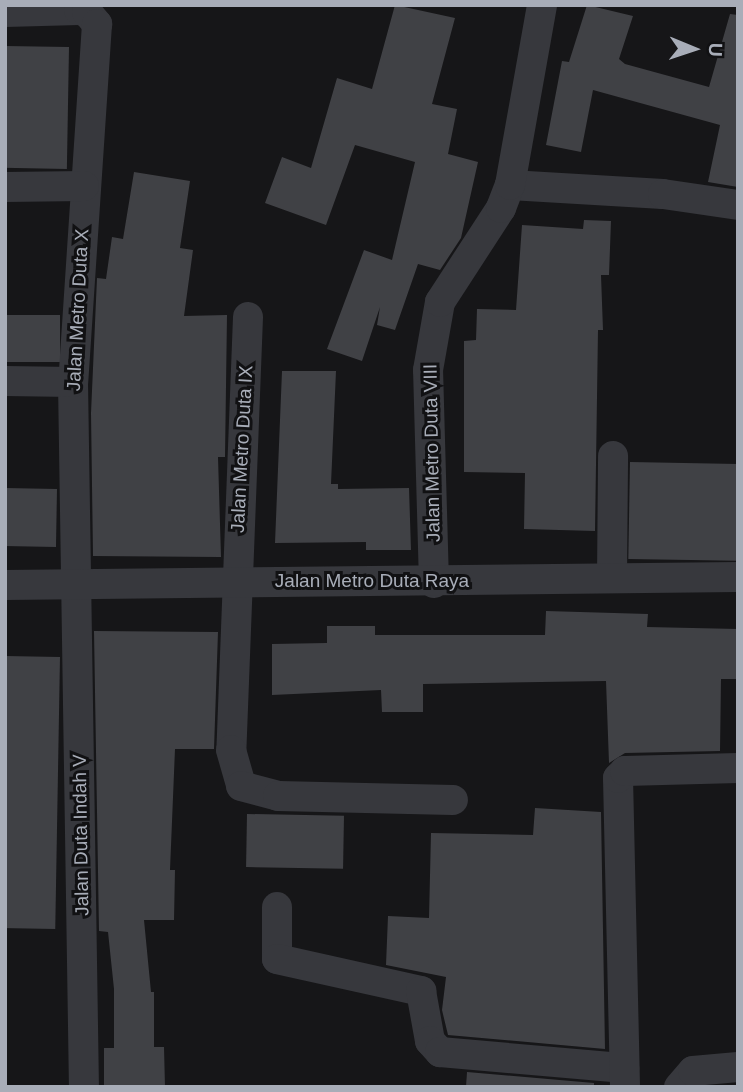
<!DOCTYPE html>
<html>
<head>
<meta charset="utf-8">
<style>
  body { margin:0 }
  #map { position:relative; width:743px; height:1092px; overflow:hidden; background:#161618; font-family:Helvetica,sans-serif }
  div>[style] { position:absolute }
  .building>* { inset:0; background:#404145; transform-origin:0 0 }
  .street>* { height:30px; margin:-15px; padding:0 15px; transform-origin:15px; border-radius:15px; background:#37383d }
  span { translate:-50% -50%; white-space:nowrap; text-align:center; line-height:1.15; -webkit-text-stroke:6px #111113; paint-order:stroke }
  .street-label { font-size:19px; color:#a8adb8 }
  .frame { position:absolute; inset:0; border:7px solid #a8adb8; pointer-events:none }
  .north { position:absolute; left:659px; top:14px; width:70px; height:70px; -webkit-text-stroke:5px #111113; paint-order:stroke; rotate:92deg; font-size:19px; font-weight:700; line-height:28px; text-align:center; color:#a8adb8 }
  .north::after { content:''; display:block; margin:auto; width:24px; height:32px; background:#a8adb8; clip-path:polygon(50% 0,100% 100%,50% 72%,0 100%) }
</style>
</head>
<body>
<div id="map">
  <div class="building">
    <div style="clip-path:polygon(395px 5px,455px 18px,432px 104px,457px 109px,448px 154px,478px 162px,461px 238px,440px 270px,418px 264px,395px 330px,377px 325px,380px 307px,362px 361px,327px 349px,364px 250px,392px 260px,415px 162px,355px 145px,326px 225px,265px 203px,282px 157px,311px 168px,337px 78px,372px 89px)"></div>
    <div style="clip-path:polygon(587px 5px,633px 16px,619px 59px,625px 64px,709px 87px,730px 14px,738px 15px,738px 187px,708px 182px,720px 125px,593px 90px,581px 152px,546px 145px,562px 61px,569px 62px)"></div>
    <div style="left:69px;top:47px;width:122px;height:64px;rotate:91deg"></div>
    <div style="clip-path:polygon(134px 172px,190px 181px,180px 248px,193px 250px,184px 316px,227px 315px,225px 457px,218px 457px,221px 557px,93px 556px,91px 413px,97px 278px,106px 279px,112px 237px,123px 239px)"></div>
    <div style="clip-path:polygon(584px 220px,611px 221px,609px 275px,601px 275px,603px 330px,598px 330px,595px 531px,524px 529px,525px 473px,464px 472px,464px 341px,476px 340px,477px 309px,516px 310px,522px 225px,583px 229px)"></div>
    <div style="left:5px;top:315px;width:55px;height:47px"></div>
    <div style="clip-path:polygon(282px 371px,336px 371px,331px 484px,338px 484px,338px 489px,409px 488px,411px 550px,366px 550px,366px 542px,275px 543px)"></div>
    <div style="left:630px;top:462px;width:108px;height:97px;rotate:1deg"></div>
    <div style="left:5px;top:488px;width:52px;height:58px;rotate:1deg"></div>
    <div style="clip-path:polygon(546px 611px,648px 614px,647px 627px,738px 629px,738px 679px,721px 679px,720px 751px,625px 753px,609px 763px,606px 681px,423px 684px,423px 712px,382px 712px,381px 690px,272px 695px,272px 644px,327px 643px,327px 626px,375px 626px,375px 635px,545px 635px)"></div>
    <div style="clip-path:polygon(94px 631px,218px 632px,214px 749px,175px 749px,170px 870px,175px 870px,174px 920px,144px 920px,151px 992px,154px 992px,154px 1047px,164px 1047px,165px 1087px,104px 1087px,104px 1048px,114px 1048px,114px 989px,108px 932px,99px 931px)"></div>
    <div style="left:5px;top:656px;width:55px;height:272px;rotate:1deg"></div>
    <div style="clip-path:polygon(535px 808px,601px 812px,605px 1049px,448px 1035px,442px 1010px,446px 977px,386px 965px,388px 916px,429px 918px,431px 833px,533px 835px)"></div>
    <div style="left:247px;top:814px;width:97px;height:53px;rotate:1deg"></div>
    <div style="clip-path:polygon(467px 1072px,594px 1083px,594px 1087px,466px 1087px)"></div>
  </div>
  <div class="street">
    <div style="left:5px;top:12px;width:74px;rotate:-1.5deg"></div>
    <div style="left:79px;top:10px;width:8px;rotate:14deg"></div>
    <div style="left:87px;top:12px;width:16px;rotate:50deg"></div>
    <div style="left:97px;top:24px;width:359px;rotate:93.8deg"></div>
    <div style="left:73px;top:382px;width:705px;rotate:89.11deg"></div>
    <div style="left:510px;top:185px;width:153px;rotate:3.4deg"></div>
    <div style="left:663px;top:194px;width:76px;rotate:8.3deg"></div>
    <div style="left:5px;top:187px;width:79px;rotate:-0.7deg"></div>
    <div style="left:248px;top:317px;width:433px;rotate:92.2deg"></div>
    <div style="left:231px;top:750px;width:37px;rotate:74deg"></div>
    <div style="left:241px;top:786px;width:38px;rotate:15deg"></div>
    <div style="left:278px;top:796px;width:175px;rotate:1.3deg"></div>
    <div style="left:5px;top:381px;width:68px;rotate:0.8deg"></div>
    <div style="left:612px;top:578px;width:122px;rotate:-89.5deg"></div>
    <div style="left:434px;top:583px;width:213px;rotate:-91.6deg"></div>
    <div style="left:428px;top:370px;width:69px;rotate:-80deg"></div>
    <div style="left:440px;top:302px;width:112px;rotate:-57deg"></div>
    <div style="left:501px;top:208px;width:25px;rotate:-69deg"></div>
    <div style="left:510px;top:185px;width:183px;rotate:-79.9deg"></div>
    <div style="left:5px;top:585px;width:733px;rotate:-0.63deg"></div>
    <div style="left:277px;top:907px;width:52px;rotate:90deg"></div>
    <div style="left:277px;top:959px;width:148px;rotate:12.5deg"></div>
    <div style="left:421px;top:991px;width:51px;rotate:79.8deg"></div>
    <div style="left:430px;top:1041px;width:15px;rotate:48deg"></div>
    <div style="left:440px;top:1052px;width:185px;rotate:5deg"></div>
    <div style="left:625px;top:1086px;width:308px;rotate:-91.3deg"></div>
    <div style="left:618px;top:778px;width:10px;rotate:-45deg"></div>
    <div style="left:625px;top:771px;width:113px;rotate:-1.5deg"></div>
    <div style="left:679px;top:1087px;width:21px;rotate:-49deg"></div>
    <div style="left:693px;top:1071px;width:45px;rotate:-5.1deg"></div>
  </div>
  <div class="street-label">
    <span style="left:78px;top:310px;rotate:-87deg">Jalan Metro Duta X</span>
    <span style="left:242px;top:449px;rotate:-87deg">Jalan Metro Duta IX</span>
    <span style="left:432px;top:453px;rotate:-91deg">Jalan Metro Duta VIII</span>
    <span style="left:372px;top:581px">Jalan Metro Duta Raya</span>
    <span style="left:81px;top:835px;rotate:-91deg">Jalan Duta Indah V</span>
  </div>
  <div class="frame"></div>
  <div class="north">U</div>
</div>
</body>
</html>
